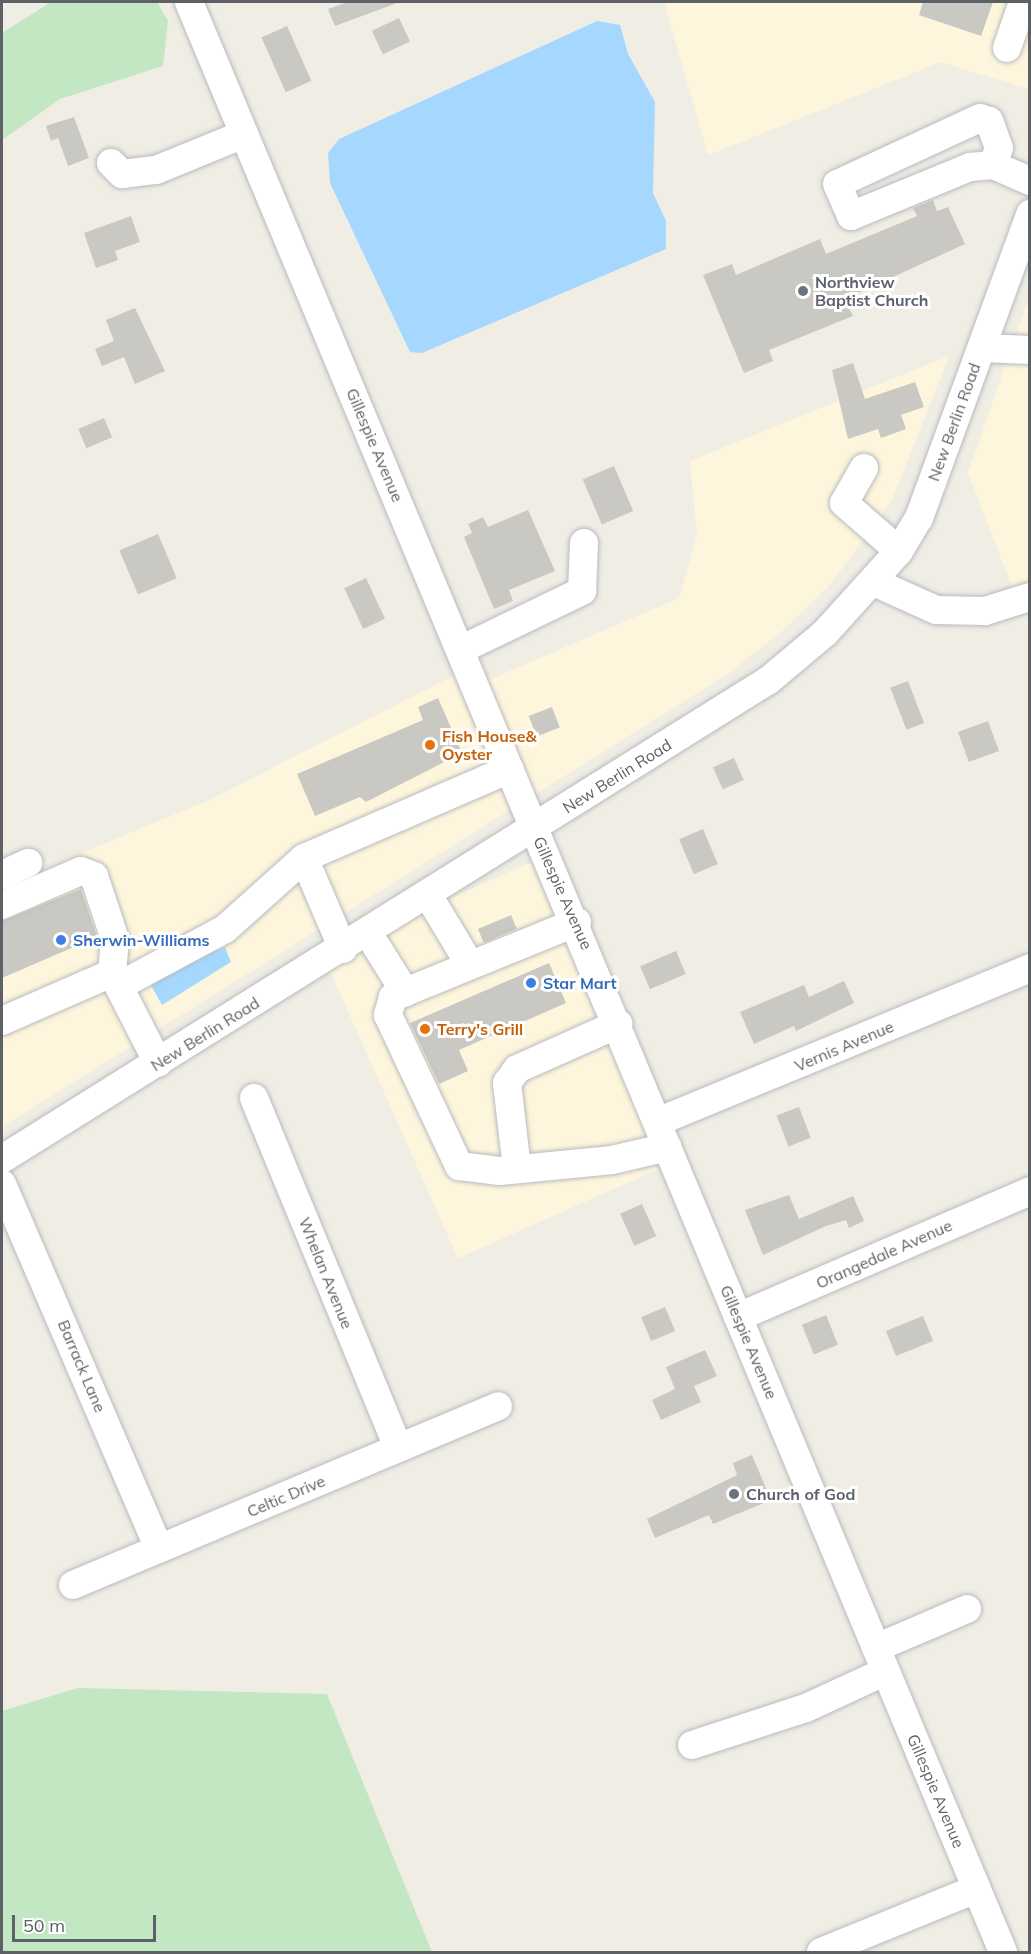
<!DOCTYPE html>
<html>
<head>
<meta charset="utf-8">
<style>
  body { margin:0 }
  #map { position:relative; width:1031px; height:1954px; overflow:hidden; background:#f0ede5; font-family:Mulish,sans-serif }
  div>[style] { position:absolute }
  .commercial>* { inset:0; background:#fef6dc; transform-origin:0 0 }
  .green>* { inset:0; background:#c2e7c2 }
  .water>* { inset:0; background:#a6d8ff }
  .building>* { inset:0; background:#cac8c3; transform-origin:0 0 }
  .roads { filter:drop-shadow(0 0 2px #b8bbbf) drop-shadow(0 0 2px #b8bbbf) }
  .minor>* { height:28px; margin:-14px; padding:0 14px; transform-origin:14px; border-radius:14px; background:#fff }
  .dots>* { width:16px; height:16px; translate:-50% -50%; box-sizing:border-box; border:3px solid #fff; border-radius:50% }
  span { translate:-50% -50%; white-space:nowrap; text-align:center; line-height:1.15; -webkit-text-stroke:6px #fff; paint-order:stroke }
  .worship-label { font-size:16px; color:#5b616d; font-weight:700 }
  .left { translate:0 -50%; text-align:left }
  .street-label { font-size:16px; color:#5d6166 }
  .food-label { font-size:16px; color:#c56008; font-weight:700 }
  .shop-label { font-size:16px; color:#366cbe; font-weight:700 }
  .frame { position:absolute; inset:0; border:3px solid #5d6166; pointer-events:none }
  .scale { position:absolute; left:12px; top:1915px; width:144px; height:27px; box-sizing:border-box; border:3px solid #5d6166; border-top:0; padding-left:8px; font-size:18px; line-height:21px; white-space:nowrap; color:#5d6166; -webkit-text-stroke:4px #fff; paint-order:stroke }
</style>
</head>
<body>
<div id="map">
  <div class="commercial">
    <div style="clip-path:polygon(664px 2px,1029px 2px,1029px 89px,941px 62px,708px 155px)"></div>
    <div style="clip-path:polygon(1029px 298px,1029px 583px,1013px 589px,968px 473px)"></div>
    <div style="clip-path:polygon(949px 356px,891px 502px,830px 585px,781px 632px,726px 675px,2px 1127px,2px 886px,207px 801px,481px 662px,489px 680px,679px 598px,697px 535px,690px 461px)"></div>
    <div style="left:534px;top:861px;width:332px;height:231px;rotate:66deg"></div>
  </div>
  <div class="green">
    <div style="clip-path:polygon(51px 2px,157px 2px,168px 21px,163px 66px,60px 99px,2px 140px,2px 33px)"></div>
    <div style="clip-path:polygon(78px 1688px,327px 1694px,432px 1952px,2px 1952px,2px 1711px)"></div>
  </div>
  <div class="water">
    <div style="clip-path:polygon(597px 21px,620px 25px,628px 54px,655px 102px,653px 193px,666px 221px,666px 249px,422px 353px,410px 352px,330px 183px,328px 153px,339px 139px)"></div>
    <div style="clip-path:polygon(225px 947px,231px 962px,162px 1005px,148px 980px)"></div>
  </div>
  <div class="building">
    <div style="clip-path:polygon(348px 2px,397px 2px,397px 3px,335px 26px,328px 9px)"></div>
    <div style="clip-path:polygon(923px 2px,993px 2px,981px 36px,919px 15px)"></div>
    <div style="left:399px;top:18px;width:26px;height:30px;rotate:65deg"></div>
    <div style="left:287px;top:26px;width:60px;height:28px;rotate:66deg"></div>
    <div style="clip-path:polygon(74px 117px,89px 158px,68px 166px,58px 138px,51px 141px,46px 126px)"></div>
    <div style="clip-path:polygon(933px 200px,937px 211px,948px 207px,965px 244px,845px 299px,853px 316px,769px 350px,773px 361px,744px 373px,703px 275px,732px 264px,736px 275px,820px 239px,826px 254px,917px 216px,913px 208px)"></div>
    <div style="clip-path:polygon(131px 216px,140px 242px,115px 251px,118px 260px,96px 268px,84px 233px)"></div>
    <div style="clip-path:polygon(135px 308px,165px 371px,135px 384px,124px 357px,102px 366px,95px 349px,114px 341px,106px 320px)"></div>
    <div style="clip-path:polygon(853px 363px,865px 399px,915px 382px,924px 407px,901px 415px,906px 429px,881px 438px,878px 429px,848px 439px,832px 370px)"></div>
    <div style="left:104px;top:418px;width:21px;height:28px;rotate:67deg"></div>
    <div style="left:614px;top:466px;width:49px;height:34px;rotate:67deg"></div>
    <div style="clip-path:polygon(528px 510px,555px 571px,509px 590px,513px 601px,494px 609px,464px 537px,472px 533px,468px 524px,483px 517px,488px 527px)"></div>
    <div style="left:158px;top:534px;width:48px;height:42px;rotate:67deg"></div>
    <div style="left:366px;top:578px;width:45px;height:24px;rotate:65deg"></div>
    <div style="left:908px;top:681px;width:45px;height:19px;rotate:69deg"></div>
    <div style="clip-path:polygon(438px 698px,462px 753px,366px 802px,360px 797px,315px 816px,297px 774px,423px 720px,418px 707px)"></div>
    <div style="left:552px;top:707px;width:22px;height:25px;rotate:69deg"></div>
    <div style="left:988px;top:721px;width:32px;height:32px;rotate:70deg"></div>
    <div style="left:734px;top:758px;width:24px;height:23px;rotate:66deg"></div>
    <div style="left:703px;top:829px;width:38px;height:26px;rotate:67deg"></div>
    <div style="clip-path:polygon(81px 889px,97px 937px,2px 978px,2px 921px)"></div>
    <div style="left:511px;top:915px;width:15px;height:36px;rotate:67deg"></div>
    <div style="left:676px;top:951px;width:25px;height:39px;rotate:67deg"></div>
    <div style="clip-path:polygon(549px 963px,566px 1003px,459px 1050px,468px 1071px,439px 1084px,410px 1023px)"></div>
    <div style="clip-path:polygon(844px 981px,854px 1003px,796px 1031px,794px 1026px,754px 1044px,740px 1012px,804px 985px,809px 997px)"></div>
    <div style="left:799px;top:1107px;width:33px;height:24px;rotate:69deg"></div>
    <div style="clip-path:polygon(789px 1195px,799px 1219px,853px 1196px,864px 1221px,849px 1228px,846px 1220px,826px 1226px,763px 1255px,745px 1210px)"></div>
    <div style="left:642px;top:1204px;width:35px;height:24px;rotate:66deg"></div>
    <div style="left:665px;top:1307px;width:26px;height:26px;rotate:67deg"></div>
    <div style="left:826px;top:1315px;width:32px;height:26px;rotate:68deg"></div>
    <div style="left:923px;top:1316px;width:27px;height:40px;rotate:68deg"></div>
    <div style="clip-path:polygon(705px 1350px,717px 1376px,694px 1386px,701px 1402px,661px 1420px,652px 1400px,675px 1389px,666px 1367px)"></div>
    <div style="clip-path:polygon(752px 1455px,771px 1500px,713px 1524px,709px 1515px,655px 1538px,647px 1519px,737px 1475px,733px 1463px)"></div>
  </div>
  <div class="roads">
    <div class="minor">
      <div style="left:189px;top:2px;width:2113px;rotate:67.34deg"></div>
      <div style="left:1007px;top:48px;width:49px;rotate:-70.8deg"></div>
      <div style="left:111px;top:163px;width:16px;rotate:45deg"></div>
      <div style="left:122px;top:174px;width:34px;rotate:-7deg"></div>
      <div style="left:156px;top:170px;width:95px;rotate:-22.2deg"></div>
      <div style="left:993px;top:165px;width:18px;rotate:-71deg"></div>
      <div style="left:999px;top:148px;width:29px;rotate:-110deg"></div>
      <div style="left:989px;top:121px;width:9px;rotate:-162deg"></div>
      <div style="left:980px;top:118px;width:157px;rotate:155.2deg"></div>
      <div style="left:837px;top:184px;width:35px;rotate:66deg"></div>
      <div style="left:851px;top:216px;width:129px;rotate:-22.4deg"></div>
      <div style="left:970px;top:167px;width:23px;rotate:-5deg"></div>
      <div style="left:993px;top:165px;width:40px;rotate:23.4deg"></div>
      <div style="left:982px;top:348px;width:48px;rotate:2.4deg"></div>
      <div style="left:864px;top:468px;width:40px;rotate:119.7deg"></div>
      <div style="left:844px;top:503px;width:73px;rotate:41.1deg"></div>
      <div style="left:874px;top:582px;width:68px;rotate:24.3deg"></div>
      <div style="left:936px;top:610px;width:49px;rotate:1.2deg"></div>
      <div style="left:985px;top:611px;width:47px;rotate:-17.3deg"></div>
      <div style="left:460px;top:650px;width:136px;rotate:-25.8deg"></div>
      <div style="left:582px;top:591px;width:48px;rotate:-87.6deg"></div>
      <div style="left:2px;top:875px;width:29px;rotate:-25deg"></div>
      <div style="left:428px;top:895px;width:82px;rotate:59deg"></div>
      <div style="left:2px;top:905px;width:86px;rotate:-23.3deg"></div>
      <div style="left:81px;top:871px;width:14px;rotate:21deg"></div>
      <div style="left:94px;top:876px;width:66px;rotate:71.6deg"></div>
      <div style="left:115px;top:939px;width:34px;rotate:95deg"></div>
      <div style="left:577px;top:922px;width:199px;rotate:157.8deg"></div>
      <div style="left:393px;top:997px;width:19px;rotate:106deg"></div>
      <div style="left:388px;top:1015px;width:167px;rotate:64.8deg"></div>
      <div style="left:459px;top:1166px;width:41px;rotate:7deg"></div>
      <div style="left:500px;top:1171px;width:113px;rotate:-5.6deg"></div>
      <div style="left:612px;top:1160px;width:57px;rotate:-13.1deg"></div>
      <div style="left:368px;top:933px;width:70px;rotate:57.9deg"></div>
      <div style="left:343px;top:949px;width:99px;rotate:-113.2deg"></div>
      <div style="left:304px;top:858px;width:224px;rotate:-23.4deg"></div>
      <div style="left:119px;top:986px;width:120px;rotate:-28.3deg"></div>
      <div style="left:225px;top:929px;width:106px;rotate:-41.9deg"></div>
      <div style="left:2px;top:1021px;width:120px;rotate:-23.6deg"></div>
      <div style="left:112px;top:973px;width:101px;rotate:62.9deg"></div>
      <div style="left:254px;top:1098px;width:378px;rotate:67.6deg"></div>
      <div style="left:657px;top:1122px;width:404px;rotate:-22.4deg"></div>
      <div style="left:2px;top:1159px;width:904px;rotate:-31.99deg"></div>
      <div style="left:769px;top:680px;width:73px;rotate:-40deg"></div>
      <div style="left:825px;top:633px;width:110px;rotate:-47.9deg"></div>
      <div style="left:899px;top:551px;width:39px;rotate:-59deg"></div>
      <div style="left:919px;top:518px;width:324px;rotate:-69.9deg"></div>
      <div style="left:517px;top:1169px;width:87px;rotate:-96.6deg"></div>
      <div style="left:507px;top:1083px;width:17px;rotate:-54deg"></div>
      <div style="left:517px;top:1069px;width:111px;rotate:-24deg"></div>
      <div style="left:2px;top:1184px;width:397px;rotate:66.7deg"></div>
      <div style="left:738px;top:1317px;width:318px;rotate:-23.3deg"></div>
      <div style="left:73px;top:1585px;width:461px;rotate:-22.8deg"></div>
      <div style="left:876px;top:1648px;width:99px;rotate:-23.2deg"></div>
      <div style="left:692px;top:1745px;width:120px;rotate:-18deg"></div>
      <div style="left:806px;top:1708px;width:88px;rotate:-24.8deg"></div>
      <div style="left:821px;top:1952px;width:167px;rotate:-22.1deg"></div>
    </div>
  </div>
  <div class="dots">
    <div style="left:803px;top:291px;background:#6b7280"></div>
    <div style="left:430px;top:745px;background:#e8710a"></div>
    <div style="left:61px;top:940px;background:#3f7fe0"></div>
    <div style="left:531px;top:983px;background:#3f7fe0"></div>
    <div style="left:425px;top:1029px;background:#e8710a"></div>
    <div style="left:734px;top:1494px;background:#6b7280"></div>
  </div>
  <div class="worship-label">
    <span class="left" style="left:815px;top:291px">Northview<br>Baptist Church</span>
    <span class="left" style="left:746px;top:1494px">Church of God</span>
  </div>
  <div class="street-label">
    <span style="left:954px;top:422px;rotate:-70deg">New Berlin Road</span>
    <span style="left:375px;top:445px;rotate:67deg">Gillespie Avenue</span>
    <span style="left:617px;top:776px;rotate:-32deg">New Berlin Road</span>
    <span style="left:563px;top:893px;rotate:66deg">Gillespie Avenue</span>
    <span style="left:205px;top:1034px;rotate:-32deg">New Berlin Road</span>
    <span style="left:844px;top:1046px;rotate:-23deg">Vernis Avenue</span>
    <span style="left:884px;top:1254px;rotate:-24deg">Orangedale Avenue</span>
    <span style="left:326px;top:1273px;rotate:68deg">Whelan Avenue</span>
    <span style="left:749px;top:1342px;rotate:67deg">Gillespie Avenue</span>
    <span style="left:82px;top:1366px;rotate:67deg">Barrack Lane</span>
    <span style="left:286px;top:1496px;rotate:-23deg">Celtic Drive</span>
    <span style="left:936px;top:1791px;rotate:67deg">Gillespie Avenue</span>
  </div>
  <div class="food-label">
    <span class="left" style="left:442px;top:745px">Fish House&amp;<br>Oyster</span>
    <span class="left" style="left:437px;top:1029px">Terry's Grill</span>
  </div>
  <div class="shop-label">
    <span class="left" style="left:73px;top:940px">Sherwin-Williams</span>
    <span class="left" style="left:543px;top:983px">Star Mart</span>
  </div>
  <div class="frame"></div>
  <div class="scale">50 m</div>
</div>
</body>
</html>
